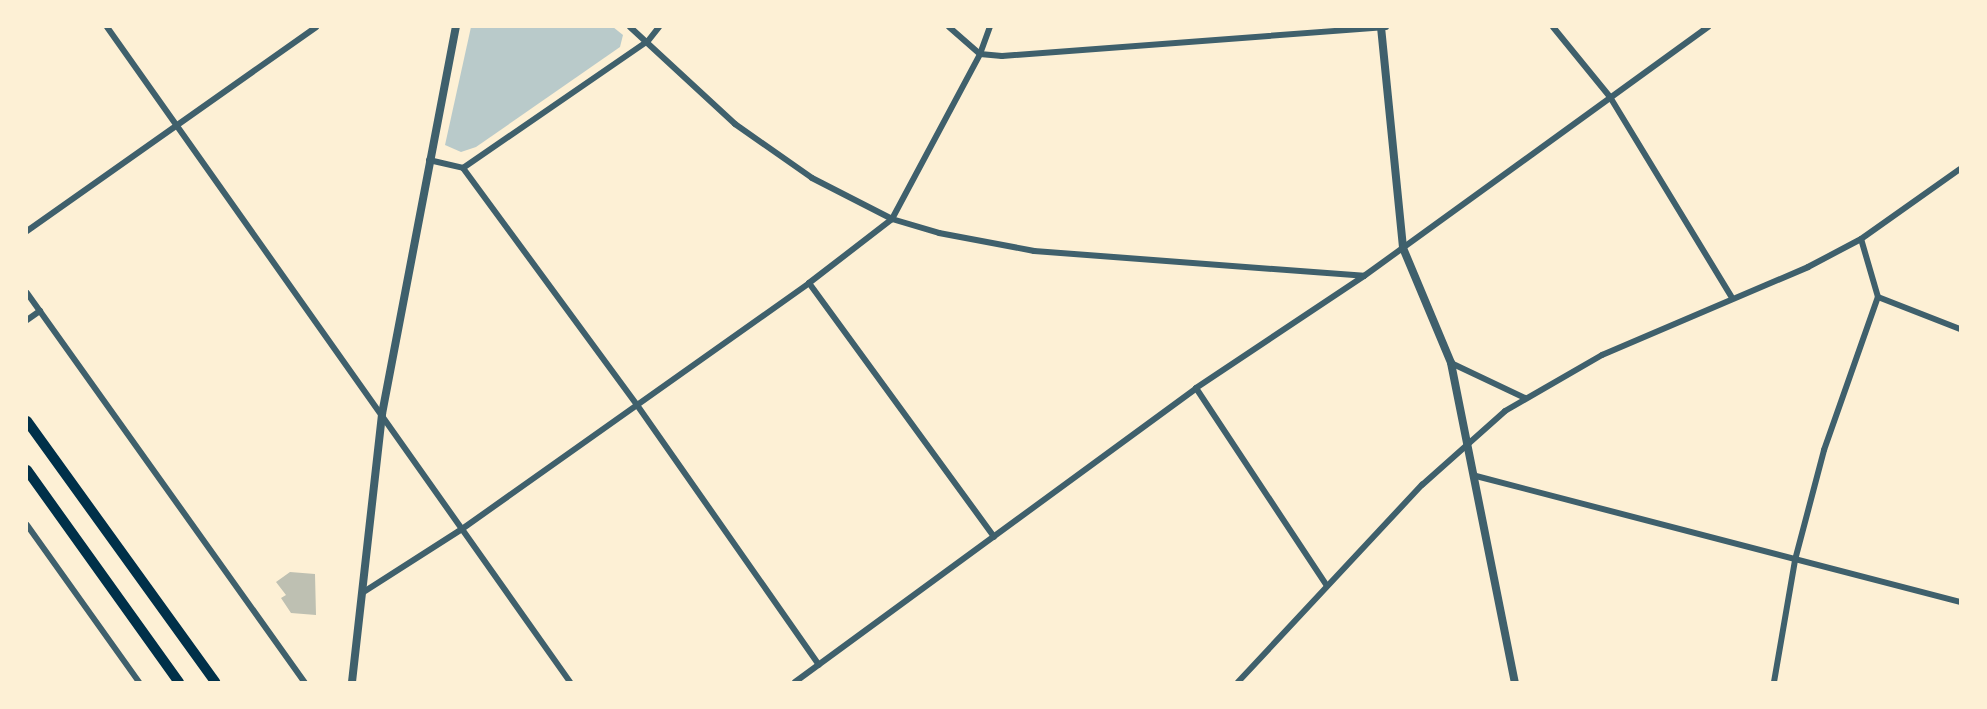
<!DOCTYPE html>
<html>
<head>
<meta charset="utf-8">
<style>
  body { margin:0 }
  #map { position:relative; width:1987px; height:709px; overflow:hidden; background:#fdf0d5; font-family:"Source Sans 3",sans-serif }
  div>[style] { position:absolute }
  .green>* { inset:0; background:#b9caca }
  .building>* { inset:0; background:#bec0b2 }
  .minor>* { height:6px; margin:-3px; padding:0 3px; transform-origin:3px; border-radius:3px; background:#3f606c }
  .tertiary>* { height:8px; margin:-4px; padding:0 4px; transform-origin:4px; border-radius:4px; background:#3f606c }
  .primary>* { height:10px; margin:-5px; padding:0 5px; transform-origin:5px; border-radius:5px; background:#003049 }
  span { translate:-50% -50%; white-space:nowrap; text-align:center; line-height:1.15; -webkit-text-stroke:6px #fdf0d5; paint-order:stroke }
  .frame { position:absolute; inset:0; border:28px solid #fdf0d5; pointer-events:none }
</style>
</head>
<body>
<div id="map">
  <div class="green">
    <div style="clip-path:polygon(471px 27px,613px 27px,623px 35px,620px 47px,476px 147px,461px 152px,445px 145px)"></div>
  </div>
  <div class="building">
    <div style="clip-path:polygon(290px 572px,315px 574px,316px 615px,291px 613px,281px 598px,286px 595px,276px 582px)"></div>
  </div>
  <div class="minor">
    <div style="left:107px;top:27px;width:802px;rotate:54.74deg"></div>
    <div style="left:630px;top:27px;width:143px;rotate:42.7deg"></div>
    <div style="left:735px;top:124px;width:94px;rotate:35deg"></div>
    <div style="left:812px;top:178px;width:90px;rotate:27.1deg"></div>
    <div style="left:892px;top:219px;width:49px;rotate:16.6deg"></div>
    <div style="left:939px;top:233px;width:97px;rotate:10.7deg"></div>
    <div style="left:1034px;top:251px;width:331px;rotate:4.3deg"></div>
    <div style="left:949px;top:27px;width:41px;rotate:41.1deg"></div>
    <div style="left:980px;top:54px;width:22px;rotate:5deg"></div>
    <div style="left:1002px;top:56px;width:385px;rotate:-4.3deg"></div>
    <div style="left:1553px;top:27px;width:90px;rotate:50.8deg"></div>
    <div style="left:1610px;top:97px;width:233px;rotate:58.7deg"></div>
    <div style="left:429px;top:160px;width:35px;rotate:13deg"></div>
    <div style="left:463px;top:168px;width:294px;rotate:53.7deg"></div>
    <div style="left:637px;top:405px;width:317px;rotate:55deg"></div>
    <div style="left:463px;top:168px;width:224px;rotate:-34.5deg"></div>
    <div style="left:648px;top:41px;width:18px;rotate:-52deg"></div>
    <div style="left:27px;top:231px;width:354px;rotate:-35.2deg"></div>
    <div style="left:809px;top:283px;width:314px;rotate:53.9deg"></div>
    <div style="left:27px;top:293px;width:478px;rotate:54.5deg"></div>
    <div style="left:1878px;top:297px;width:88px;rotate:21.3deg"></div>
    <div style="left:27px;top:320px;width:16px;rotate:-35deg"></div>
    <div style="left:1451px;top:363px;width:82px;rotate:25.3deg"></div>
    <div style="left:1196px;top:388px;width:237px;rotate:56.5deg"></div>
    <div style="left:1476px;top:476px;width:500px;rotate:14.59deg"></div>
    <div style="left:27px;top:525px;width:193px;rotate:54.5deg"></div>
    <div style="left:362px;top:593px;width:119px;rotate:-32.6deg"></div>
    <div style="left:462px;top:529px;width:425px;rotate:-35.3deg"></div>
    <div style="left:809px;top:283px;width:105px;rotate:-37.6deg"></div>
    <div style="left:892px;top:219px;width:187px;rotate:-61.9deg"></div>
    <div style="left:980px;top:54px;width:29px;rotate:-70deg"></div>
    <div style="left:795px;top:682px;width:497px;rotate:-36.2deg"></div>
    <div style="left:1196px;top:388px;width:202px;rotate:-33.7deg"></div>
    <div style="left:1364px;top:276px;width:425px;rotate:-35.9deg"></div>
    <div style="left:1238px;top:682px;width:270px;rotate:-47deg"></div>
    <div style="left:1422px;top:485px;width:111px;rotate:-41.7deg"></div>
    <div style="left:1505px;top:411px;width:112px;rotate:-30deg"></div>
    <div style="left:1602px;top:355px;width:224px;rotate:-23.1deg"></div>
    <div style="left:1808px;top:267px;width:60px;rotate:-27.8deg"></div>
    <div style="left:1861px;top:239px;width:121px;rotate:-35.3deg"></div>
    <div style="left:1774px;top:682px;width:124px;rotate:-80.2deg"></div>
    <div style="left:1795px;top:560px;width:114px;rotate:-75.2deg"></div>
    <div style="left:1824px;top:450px;width:162px;rotate:-70.6deg"></div>
    <div style="left:1878px;top:297px;width:60px;rotate:-106.3deg"></div>
  </div>
  <div class="tertiary">
    <div style="left:1381px;top:27px;width:222px;rotate:84.3deg"></div>
    <div style="left:1403px;top:248px;width:125px;rotate:67.3deg"></div>
    <div style="left:1451px;top:363px;width:325px;rotate:78.7deg"></div>
    <div style="left:352px;top:682px;width:270px;rotate:-83.6deg"></div>
    <div style="left:382px;top:414px;width:394px;rotate:-79.2deg"></div>
  </div>
  <div class="primary">
    <div style="left:27px;top:421px;width:322px;rotate:54.2deg"></div>
    <div style="left:27px;top:470px;width:261px;rotate:54.4deg"></div>
  </div>
  <div class="frame"></div>
</div>
</body>
</html>
